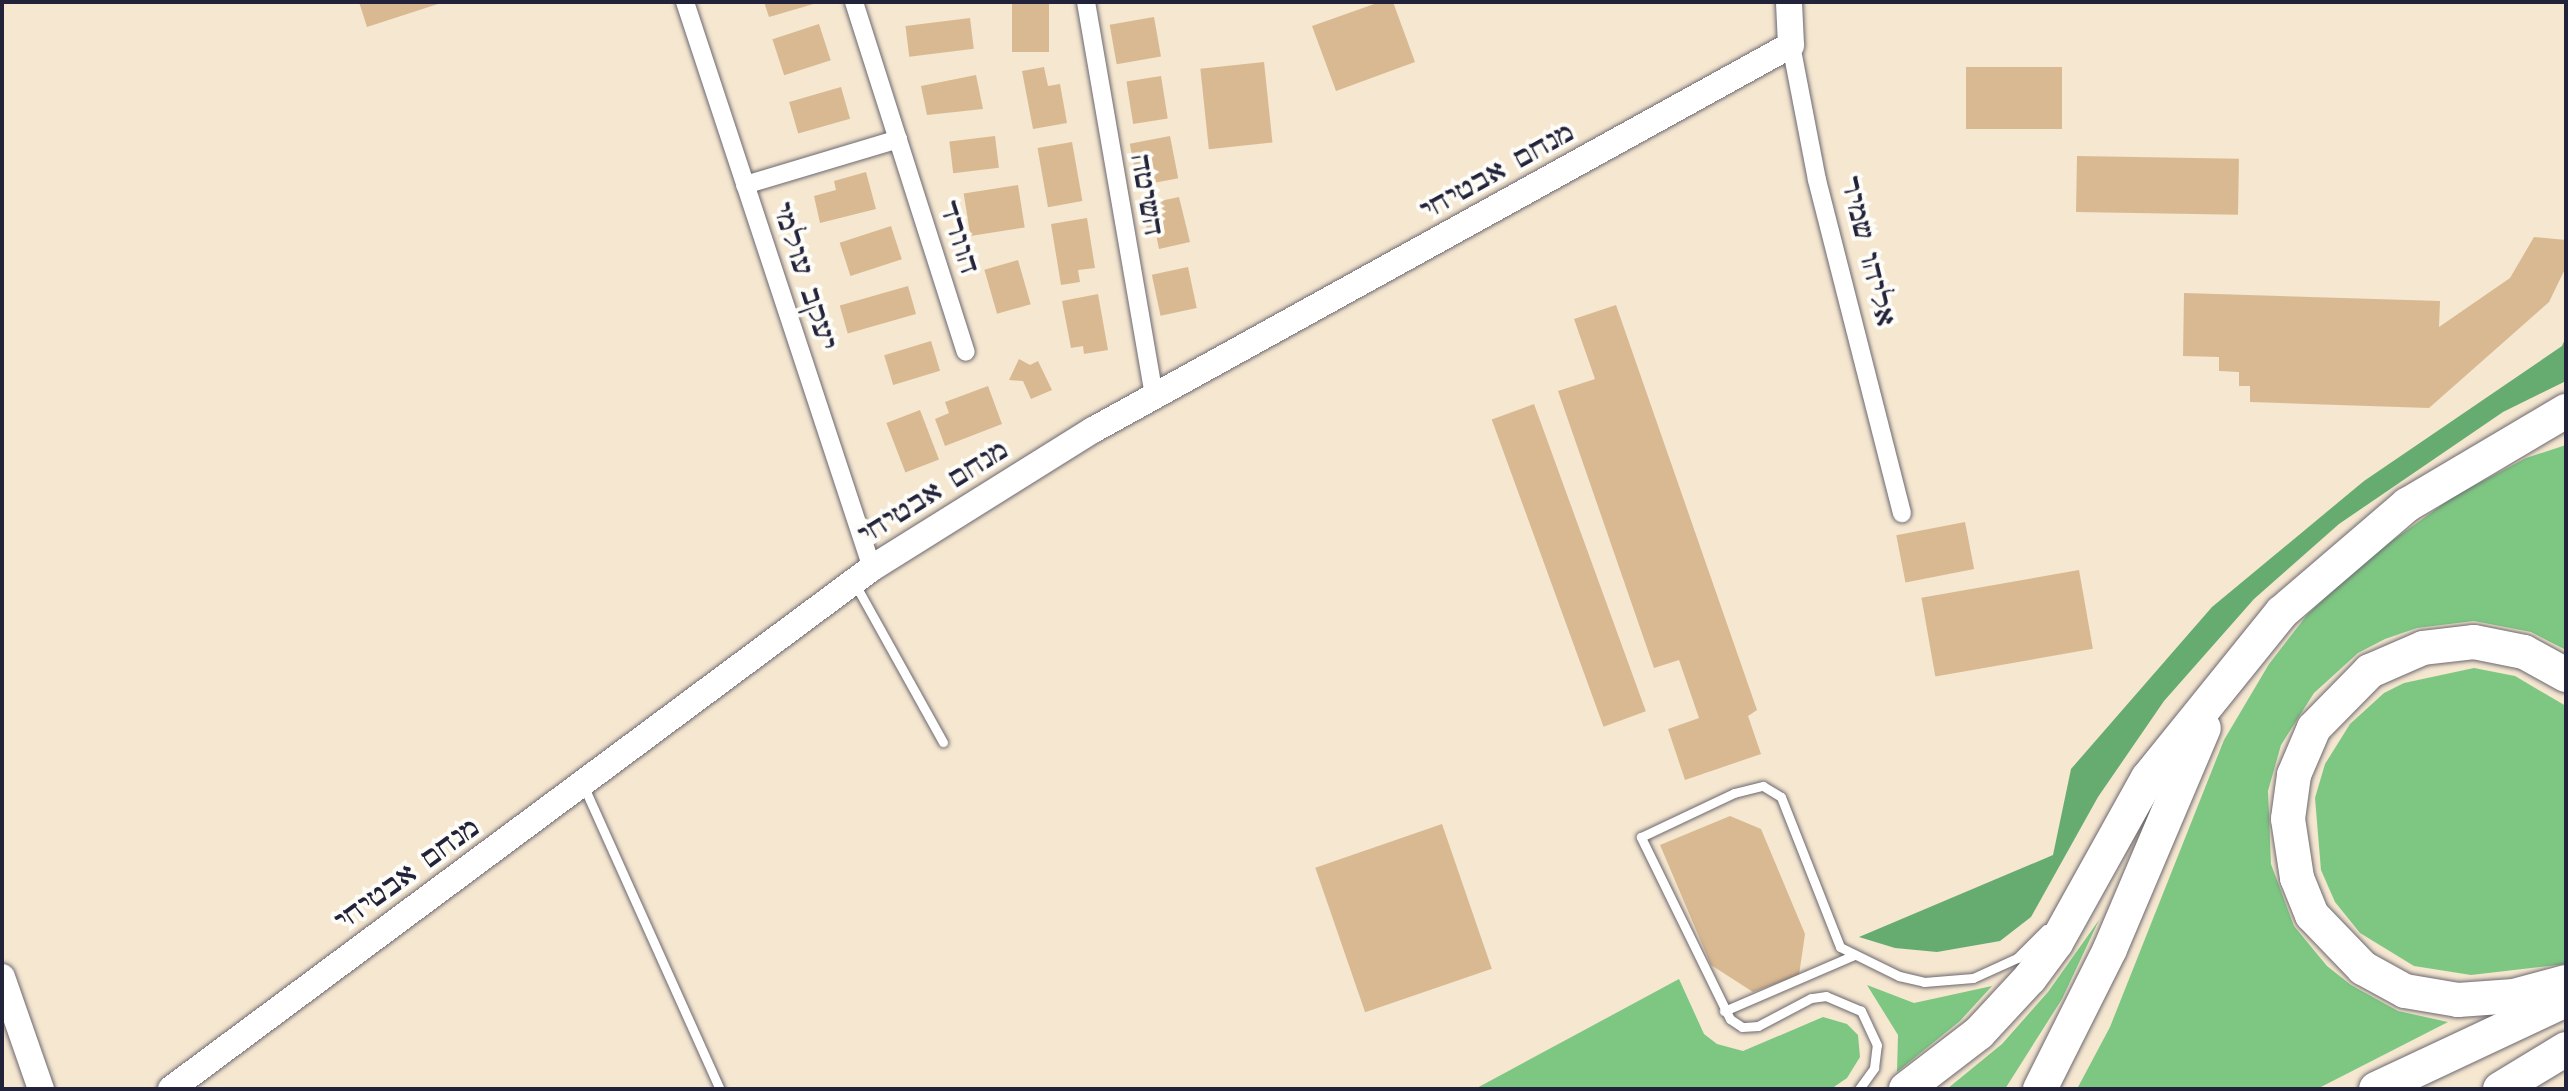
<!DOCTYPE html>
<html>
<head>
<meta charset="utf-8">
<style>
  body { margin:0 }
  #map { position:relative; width:2568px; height:1091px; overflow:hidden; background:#f5e7d0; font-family:Cardo,"Frank Ruhl Libre",serif }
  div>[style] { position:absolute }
  .green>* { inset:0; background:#7ec783 }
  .forest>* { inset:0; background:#66ac71 }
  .building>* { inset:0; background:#d9b992; transform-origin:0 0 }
  .roads { filter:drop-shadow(0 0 2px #6c676f) drop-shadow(0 0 2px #6c676f) }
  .lane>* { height:9px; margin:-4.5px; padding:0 4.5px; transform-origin:4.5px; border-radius:4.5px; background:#fff }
  .street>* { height:18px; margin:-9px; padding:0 9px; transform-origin:9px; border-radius:9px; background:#fff }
  .secondary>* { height:26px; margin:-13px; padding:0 13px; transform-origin:13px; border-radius:13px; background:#fff }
  .highway>* { height:34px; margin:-17px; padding:0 17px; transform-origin:17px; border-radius:17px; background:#fff }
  span { translate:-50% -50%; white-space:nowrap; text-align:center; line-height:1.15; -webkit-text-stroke:8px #fdfcf7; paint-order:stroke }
  .street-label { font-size:28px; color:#22223b }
  .frame { position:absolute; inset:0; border:4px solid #22223b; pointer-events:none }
</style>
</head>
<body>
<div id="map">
  <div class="green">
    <div style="clip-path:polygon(2566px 445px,2566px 650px,2531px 632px,2474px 621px,2417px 628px,2385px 639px,2358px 653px,2314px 693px,2281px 745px,2268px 791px,2271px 864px,2294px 926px,2327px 966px,2351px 985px,2398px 1011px,2448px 1022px,2317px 1089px,2077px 1089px,2110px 1027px,2224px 740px,2269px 664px,2307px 615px,2364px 561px,2453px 497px,2526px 458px)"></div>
    <div style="clip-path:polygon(2474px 668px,2515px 676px,2566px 706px,2566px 964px,2471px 975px,2414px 966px,2360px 933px,2335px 902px,2321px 870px,2315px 798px,2325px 764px,2350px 724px,2384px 693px,2404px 683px)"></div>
    <div style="clip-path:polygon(2099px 920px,2062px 999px,2005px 1089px,1947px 1089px,2002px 1044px,2048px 992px)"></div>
    <div style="clip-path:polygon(1679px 979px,1704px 1034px,1717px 1044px,1743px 1051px,1823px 1017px,1847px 1024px,1858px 1035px,1860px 1057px,1847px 1078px,1831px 1089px,1475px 1089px)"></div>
    <div style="clip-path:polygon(1867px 985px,1914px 1003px,1992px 986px,1960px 1021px,1897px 1072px,1898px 1035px)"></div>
  </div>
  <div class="forest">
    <div style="clip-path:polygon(2566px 337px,2566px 381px,2503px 412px,2339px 524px,2254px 599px,2164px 701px,2098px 797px,2031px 917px,2000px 941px,1937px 952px,1895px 948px,1859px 937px,2053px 855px,2071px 769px,2212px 607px,2364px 481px,2562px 346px)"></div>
  </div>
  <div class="building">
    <div style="clip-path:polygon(359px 2px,441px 2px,441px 3px,367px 27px)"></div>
    <div style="clip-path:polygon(764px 2px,817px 2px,817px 3px,769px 17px)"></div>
    <div style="left:1012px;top:2px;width:37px;height:50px"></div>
    <div style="clip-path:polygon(1380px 2px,1393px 2px,1415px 62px,1336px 91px,1312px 26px)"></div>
    <div style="left:1154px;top:17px;width:40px;height:45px;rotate:80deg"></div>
    <div style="left:970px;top:18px;width:31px;height:65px;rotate:83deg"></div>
    <div style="left:819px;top:24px;width:38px;height:49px;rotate:72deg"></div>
    <div style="left:1264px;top:62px;width:81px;height:64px;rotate:84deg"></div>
    <div style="clip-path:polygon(1044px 67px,1048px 86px,1060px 84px,1067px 123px,1033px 129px,1022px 71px)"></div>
    <div style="left:1966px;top:67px;width:96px;height:62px"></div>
    <div style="clip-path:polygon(976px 75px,983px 109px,927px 115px,921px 86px)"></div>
    <div style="left:1161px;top:76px;width:43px;height:35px;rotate:81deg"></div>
    <div style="left:841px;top:87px;width:33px;height:54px;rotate:74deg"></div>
    <div style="left:995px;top:136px;width:32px;height:46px;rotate:83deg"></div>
    <div style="left:1170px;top:136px;width:43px;height:41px;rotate:79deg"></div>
    <div style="left:1072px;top:142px;width:60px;height:35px;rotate:80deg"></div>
    <div style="left:2077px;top:156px;width:162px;height:56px;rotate:1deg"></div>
    <div style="clip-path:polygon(866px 172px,876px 209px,820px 223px,814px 196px,836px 190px,834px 181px)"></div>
    <div style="left:1018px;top:185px;width:43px;height:55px;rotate:81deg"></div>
    <div style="clip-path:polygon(1179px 197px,1190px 242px,1159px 249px,1155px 229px,1147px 230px,1141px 205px)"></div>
    <div style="clip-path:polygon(1087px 218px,1095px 268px,1078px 270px,1080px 282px,1061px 285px,1051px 224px)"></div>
    <div style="left:891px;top:226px;width:35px;height:54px;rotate:72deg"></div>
    <div style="clip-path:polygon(2534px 237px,2566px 240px,2566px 267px,2549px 302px,2429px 408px,2250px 402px,2250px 386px,2239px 386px,2239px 372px,2219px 371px,2219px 357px,2183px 356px,2184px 293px,2440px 301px,2439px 327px,2510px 278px)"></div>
    <div style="left:1018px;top:260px;width:46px;height:35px;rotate:74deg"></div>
    <div style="left:1188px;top:267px;width:42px;height:37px;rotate:78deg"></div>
    <div style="left:908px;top:286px;width:29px;height:71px;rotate:74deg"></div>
    <div style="clip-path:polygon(1098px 294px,1108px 350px,1084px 354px,1083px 346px,1071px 348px,1062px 301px)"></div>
    <div style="clip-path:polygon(1616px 305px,1757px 710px,1748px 716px,1761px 754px,1685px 780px,1668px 729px,1699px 718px,1679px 660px,1654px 668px,1558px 391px,1595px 379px,1574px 319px)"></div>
    <div style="left:931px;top:341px;width:31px;height:49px;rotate:73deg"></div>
    <div style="clip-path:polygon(1019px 359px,1030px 365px,1038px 361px,1052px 390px,1031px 399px,1023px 381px,1009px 380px)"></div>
    <div style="clip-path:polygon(988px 386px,1002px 424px,945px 446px,935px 419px,949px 413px,945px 402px)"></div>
    <div style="left:1534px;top:404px;width:327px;height:45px;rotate:70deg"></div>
    <div style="left:920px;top:410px;width:53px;height:36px;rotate:69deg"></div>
    <div style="left:1965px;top:522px;width:48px;height:70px;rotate:79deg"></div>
    <div style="left:2079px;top:570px;width:80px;height:160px;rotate:80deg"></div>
    <div style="clip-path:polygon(1730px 816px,1761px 829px,1805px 934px,1799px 975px,1753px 992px,1711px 965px,1660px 845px)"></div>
    <div style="left:1442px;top:824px;width:153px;height:134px;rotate:71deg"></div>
  </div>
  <div class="roads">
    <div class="lane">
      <div style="left:855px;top:584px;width:181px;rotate:60.9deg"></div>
      <div style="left:584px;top:787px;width:331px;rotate:65.8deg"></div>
      <div style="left:1724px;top:1011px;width:142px;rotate:-23.3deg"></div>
      <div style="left:1859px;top:1089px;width:26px;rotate:-54deg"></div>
      <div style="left:1874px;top:1068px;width:23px;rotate:-83deg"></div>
      <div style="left:1877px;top:1045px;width:38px;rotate:-115deg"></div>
      <div style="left:1861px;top:1011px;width:38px;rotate:-157deg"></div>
      <div style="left:1826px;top:996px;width:15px;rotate:172deg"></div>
      <div style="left:1811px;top:998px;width:60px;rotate:152.2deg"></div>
      <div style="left:1758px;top:1026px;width:16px;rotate:176deg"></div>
      <div style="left:1742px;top:1027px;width:14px;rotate:-146deg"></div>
      <div style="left:1730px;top:1019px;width:203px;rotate:-116.1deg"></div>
      <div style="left:1641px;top:837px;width:103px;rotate:-25.3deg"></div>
      <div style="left:1734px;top:793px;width:30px;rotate:-14deg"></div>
      <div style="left:1763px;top:786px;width:21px;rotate:31deg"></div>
      <div style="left:1781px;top:797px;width:161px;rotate:68.5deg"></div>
      <div style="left:1840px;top:947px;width:66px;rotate:26.2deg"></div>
      <div style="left:1899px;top:976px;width:26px;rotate:13deg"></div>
      <div style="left:1924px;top:982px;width:49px;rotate:-4.7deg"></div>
      <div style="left:1973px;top:978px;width:48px;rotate:-24.4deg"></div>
      <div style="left:2017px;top:958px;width:41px;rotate:-45deg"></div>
    </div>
    <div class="street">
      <div style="left:685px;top:2px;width:596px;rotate:71.72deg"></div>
      <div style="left:854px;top:2px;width:367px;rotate:72.3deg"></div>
      <div style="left:1086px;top:2px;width:401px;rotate:80.2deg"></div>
      <div style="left:1791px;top:45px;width:137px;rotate:79.1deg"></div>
      <div style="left:1817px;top:180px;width:344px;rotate:75.7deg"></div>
      <div style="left:745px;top:185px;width:160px;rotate:-16.7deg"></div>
    </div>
    <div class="secondary">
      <div style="left:2px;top:977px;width:119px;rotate:70.8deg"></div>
      <div style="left:171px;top:1089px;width:873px;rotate:-36.62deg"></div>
      <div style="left:872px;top:568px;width:261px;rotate:-32deg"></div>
      <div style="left:1093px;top:430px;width:797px;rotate:-28.88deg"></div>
      <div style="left:1791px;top:45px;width:43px;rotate:-92.7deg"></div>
    </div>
    <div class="highway">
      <div style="left:2566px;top:675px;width:48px;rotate:-151.3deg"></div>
      <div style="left:2524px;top:652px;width:51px;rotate:-168.7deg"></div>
      <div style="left:2474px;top:642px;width:51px;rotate:173.3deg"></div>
      <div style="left:2423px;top:648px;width:58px;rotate:156.5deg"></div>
      <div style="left:2370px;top:671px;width:80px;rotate:134.5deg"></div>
      <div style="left:2314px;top:728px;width:51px;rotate:113.1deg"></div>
      <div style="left:2294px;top:775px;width:44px;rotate:97.8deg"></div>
      <div style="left:2288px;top:819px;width:60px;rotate:81.3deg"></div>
      <div style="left:2297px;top:878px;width:40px;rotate:68deg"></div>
      <div style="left:2312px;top:915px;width:74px;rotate:46.1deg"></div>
      <div style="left:2363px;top:968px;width:48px;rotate:28.7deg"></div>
      <div style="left:2405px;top:991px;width:54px;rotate:9.6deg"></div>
      <div style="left:2458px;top:1000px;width:56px;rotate:-4.1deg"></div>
      <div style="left:2514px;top:996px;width:54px;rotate:-15.1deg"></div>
      <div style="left:1906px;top:1089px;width:92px;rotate:-37.5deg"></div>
      <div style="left:1979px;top:1033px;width:75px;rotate:-47.2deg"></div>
      <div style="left:2030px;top:978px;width:44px;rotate:-53.4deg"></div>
      <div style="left:2056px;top:943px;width:189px;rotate:-60.9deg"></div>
      <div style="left:2148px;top:778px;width:213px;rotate:-51.1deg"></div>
      <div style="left:2282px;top:612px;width:165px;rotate:-40.6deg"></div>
      <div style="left:2407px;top:505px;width:185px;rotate:-30.6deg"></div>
      <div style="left:2040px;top:1089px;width:157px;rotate:-63.4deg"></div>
      <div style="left:2110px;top:949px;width:240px;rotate:-67deg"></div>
      <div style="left:2376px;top:1089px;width:210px;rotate:-25.1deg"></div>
      <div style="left:2500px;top:1089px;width:77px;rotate:-31.2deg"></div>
    </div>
  </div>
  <div class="street-label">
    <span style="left:1497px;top:171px;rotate:-29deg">מנחם אבטיחי</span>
    <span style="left:1147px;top:195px;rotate:80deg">השיטה</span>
    <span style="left:959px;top:237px;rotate:72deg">הוורד</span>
    <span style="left:1868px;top:251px;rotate:76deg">אליהו שמיר</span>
    <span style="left:805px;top:276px;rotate:72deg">יעקב עולמי</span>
    <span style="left:933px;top:492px;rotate:-32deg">מנחם אבטיחי</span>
    <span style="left:407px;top:874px;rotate:-36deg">מנחם אבטיחי</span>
  </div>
  <div class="frame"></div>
</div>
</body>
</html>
